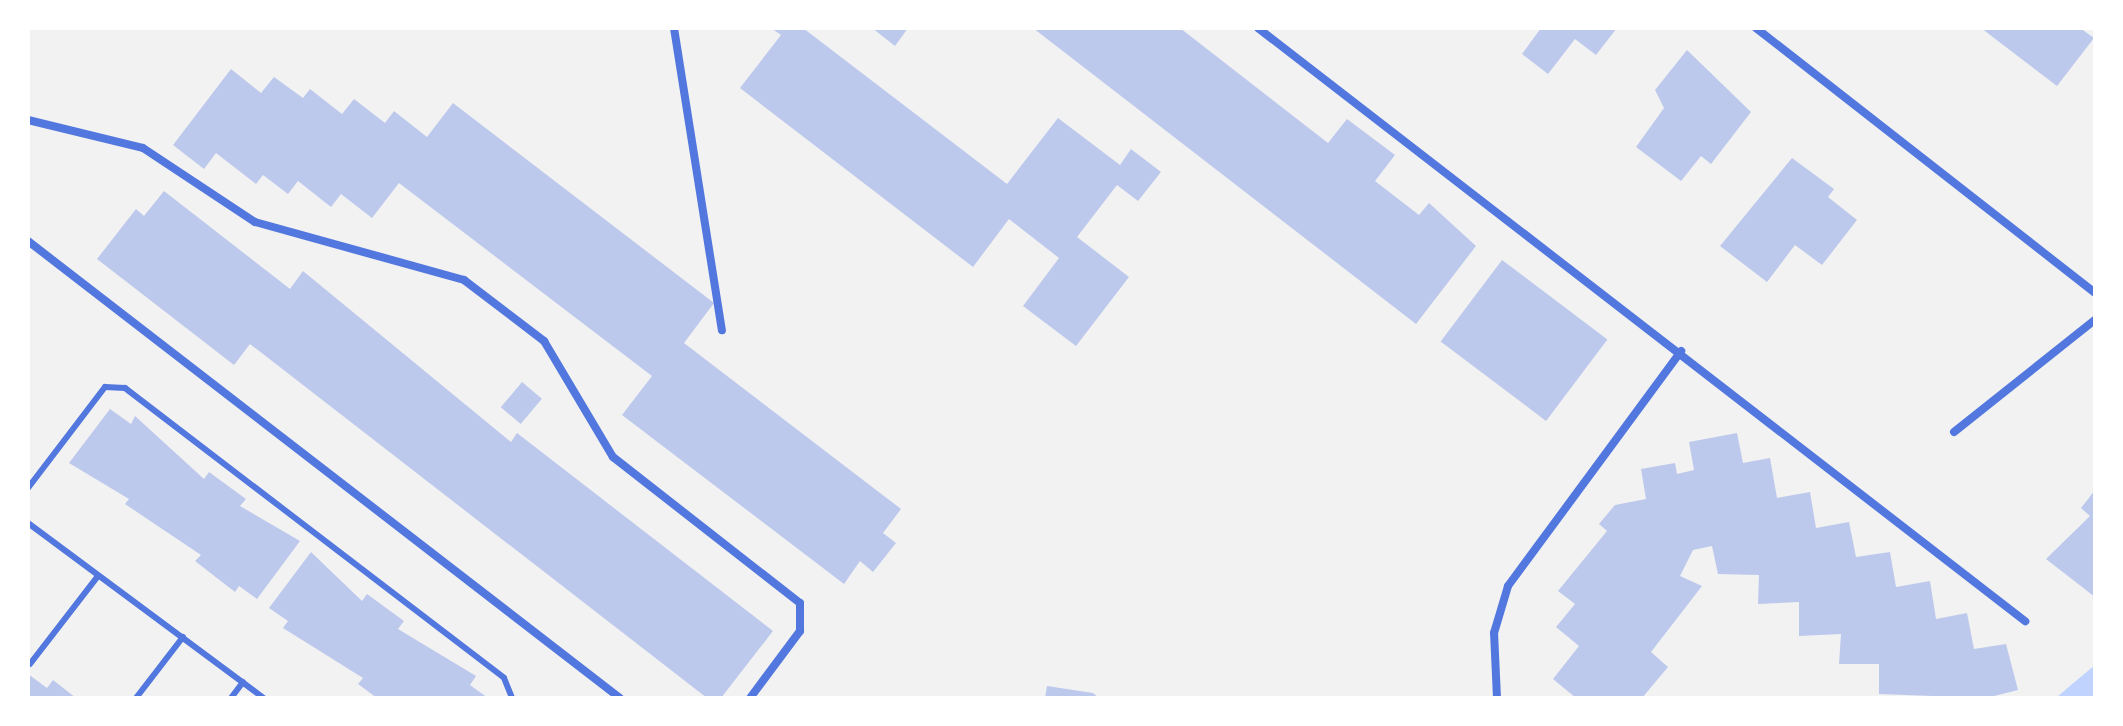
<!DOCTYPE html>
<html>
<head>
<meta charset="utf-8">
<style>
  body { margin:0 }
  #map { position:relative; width:2123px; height:726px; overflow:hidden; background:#f2f2f2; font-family:Montserrat,sans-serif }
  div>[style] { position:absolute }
  .water>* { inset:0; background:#bfd3fe }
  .building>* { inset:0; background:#bdc9ec; transform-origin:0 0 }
  .service>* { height:6px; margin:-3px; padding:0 3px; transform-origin:3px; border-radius:3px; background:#5277de }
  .minor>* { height:8px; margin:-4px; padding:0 4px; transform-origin:4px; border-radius:4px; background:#5277de }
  span { translate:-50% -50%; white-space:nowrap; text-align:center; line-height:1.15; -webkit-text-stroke:8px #fff; paint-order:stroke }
  .frame { position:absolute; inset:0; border:30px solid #fff; pointer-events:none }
</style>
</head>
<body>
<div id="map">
  <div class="water">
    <div style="clip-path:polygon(2095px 665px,2095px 698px,2056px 698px,2071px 685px)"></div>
  </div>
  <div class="building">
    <div style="clip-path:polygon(771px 28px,803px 28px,1007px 184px,1058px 118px,1120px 165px,1131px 149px,1161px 172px,1138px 201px,1117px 185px,1077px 237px,1129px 277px,1076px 346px,1023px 306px,1059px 258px,1009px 219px,973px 267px,740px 88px,781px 35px)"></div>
    <div style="clip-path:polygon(872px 28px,908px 28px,895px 46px)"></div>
    <div style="clip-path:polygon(1033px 28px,1180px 28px,1328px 143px,1347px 119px,1395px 155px,1375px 181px,1419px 215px,1429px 203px,1476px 246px,1416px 324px)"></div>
    <div style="clip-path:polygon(1541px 28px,1545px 30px,1617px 28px,1596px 55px,1575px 39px,1548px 74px,1522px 54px)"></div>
    <div style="clip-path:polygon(1981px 28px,2080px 28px,2094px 38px,2057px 86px)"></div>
    <div style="clip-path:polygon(1687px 50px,1751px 112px,1711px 164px,1701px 156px,1681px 181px,1636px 147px,1664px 108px,1655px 90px)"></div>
    <div style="clip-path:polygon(231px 69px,261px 93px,274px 77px,303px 98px,310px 89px,342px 114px,354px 99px,385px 123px,394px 111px,427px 137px,453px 103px,714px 303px,684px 343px,901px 509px,883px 533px,896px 543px,873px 572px,860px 561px,844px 584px,622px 415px,652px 376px,399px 183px,372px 218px,341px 194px,331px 207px,298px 181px,288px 194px,263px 175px,256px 184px,216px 153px,204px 169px,173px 145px)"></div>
    <div style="clip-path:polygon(1792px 158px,1834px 189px,1828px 197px,1857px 220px,1822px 265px,1795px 245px,1767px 282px,1720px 246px)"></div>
    <div style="clip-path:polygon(164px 191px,290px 289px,303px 271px,511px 442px,517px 433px,773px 631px,721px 698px,707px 698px,250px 344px,234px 365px,97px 259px,136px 209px,144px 216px)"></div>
    <div style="left:1502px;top:260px;width:132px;height:102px;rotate:37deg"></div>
    <div style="left:522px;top:382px;width:26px;height:33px;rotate:40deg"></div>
    <div style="clip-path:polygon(110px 409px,131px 424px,135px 416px,204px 479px,209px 472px,246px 499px,240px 506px,300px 541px,257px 599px,239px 586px,235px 592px,195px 561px,201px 555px,125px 504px,129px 499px,69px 463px)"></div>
    <div style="clip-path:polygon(1737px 433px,1743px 463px,1770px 458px,1777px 498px,1810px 492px,1816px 528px,1849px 522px,1856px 557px,1890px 552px,1896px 587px,1930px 581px,1936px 619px,1967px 613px,1974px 649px,2006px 644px,2018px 690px,1986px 698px,1879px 694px,1879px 664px,1839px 664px,1841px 634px,1799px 636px,1799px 602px,1758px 604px,1759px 575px,1718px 574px,1712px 546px,1693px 550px,1680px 576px,1702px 586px,1651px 652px,1668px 667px,1642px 698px,1576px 698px,1553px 679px,1579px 646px,1556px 627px,1575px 604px,1558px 591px,1607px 531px,1599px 524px,1615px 505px,1646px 499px,1641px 469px,1675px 463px,1677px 474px,1694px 470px,1689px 442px)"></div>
    <div style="clip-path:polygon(2095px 490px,2095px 597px,2046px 559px,2090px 516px,2081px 508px)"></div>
    <div style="clip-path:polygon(311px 552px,362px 601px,367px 594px,404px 621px,398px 629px,476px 676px,470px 685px,488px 698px,377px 698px,358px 684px,363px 678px,283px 628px,288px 621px,269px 608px)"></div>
    <div style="clip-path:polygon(28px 674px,47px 688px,53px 680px,76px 698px,28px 698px)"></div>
    <div style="clip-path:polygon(1047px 686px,1093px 693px,1099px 698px,1045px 698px)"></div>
  </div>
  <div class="service">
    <div style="left:28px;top:488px;width:127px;rotate:-52.7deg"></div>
    <div style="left:105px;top:387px;width:20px;rotate:3deg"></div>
    <div style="left:125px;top:388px;width:477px;rotate:37.4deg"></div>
    <div style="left:504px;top:678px;width:22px;rotate:68deg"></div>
    <div style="left:28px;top:523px;width:294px;rotate:36.6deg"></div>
    <div style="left:30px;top:664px;width:111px;rotate:-52.3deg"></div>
    <div style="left:136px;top:698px;width:77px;rotate:-52.4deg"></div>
    <div style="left:231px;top:698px;width:20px;rotate:-53deg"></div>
  </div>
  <div class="minor">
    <div style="left:674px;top:28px;width:306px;rotate:81deg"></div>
    <div style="left:1258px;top:28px;width:970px;rotate:37.71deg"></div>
    <div style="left:1756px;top:28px;width:430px;rotate:38deg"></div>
    <div style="left:28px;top:120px;width:118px;rotate:13.7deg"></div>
    <div style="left:143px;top:148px;width:134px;rotate:33.5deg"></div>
    <div style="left:255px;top:222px;width:217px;rotate:15.5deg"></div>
    <div style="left:464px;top:280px;width:101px;rotate:37.3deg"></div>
    <div style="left:544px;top:341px;width:135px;rotate:59.3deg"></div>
    <div style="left:613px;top:457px;width:237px;rotate:38deg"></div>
    <div style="left:800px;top:603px;width:28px;rotate:90deg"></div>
    <div style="left:800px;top:631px;width:84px;rotate:126.7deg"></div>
    <div style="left:28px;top:241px;width:748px;rotate:37.67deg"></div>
    <div style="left:1954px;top:432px;width:180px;rotate:-38.5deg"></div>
    <div style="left:1497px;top:698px;width:65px;rotate:-92.6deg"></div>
    <div style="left:1494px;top:633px;width:49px;rotate:-73.4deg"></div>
    <div style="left:1508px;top:586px;width:292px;rotate:-53.6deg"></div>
  </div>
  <div class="frame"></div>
</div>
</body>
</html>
